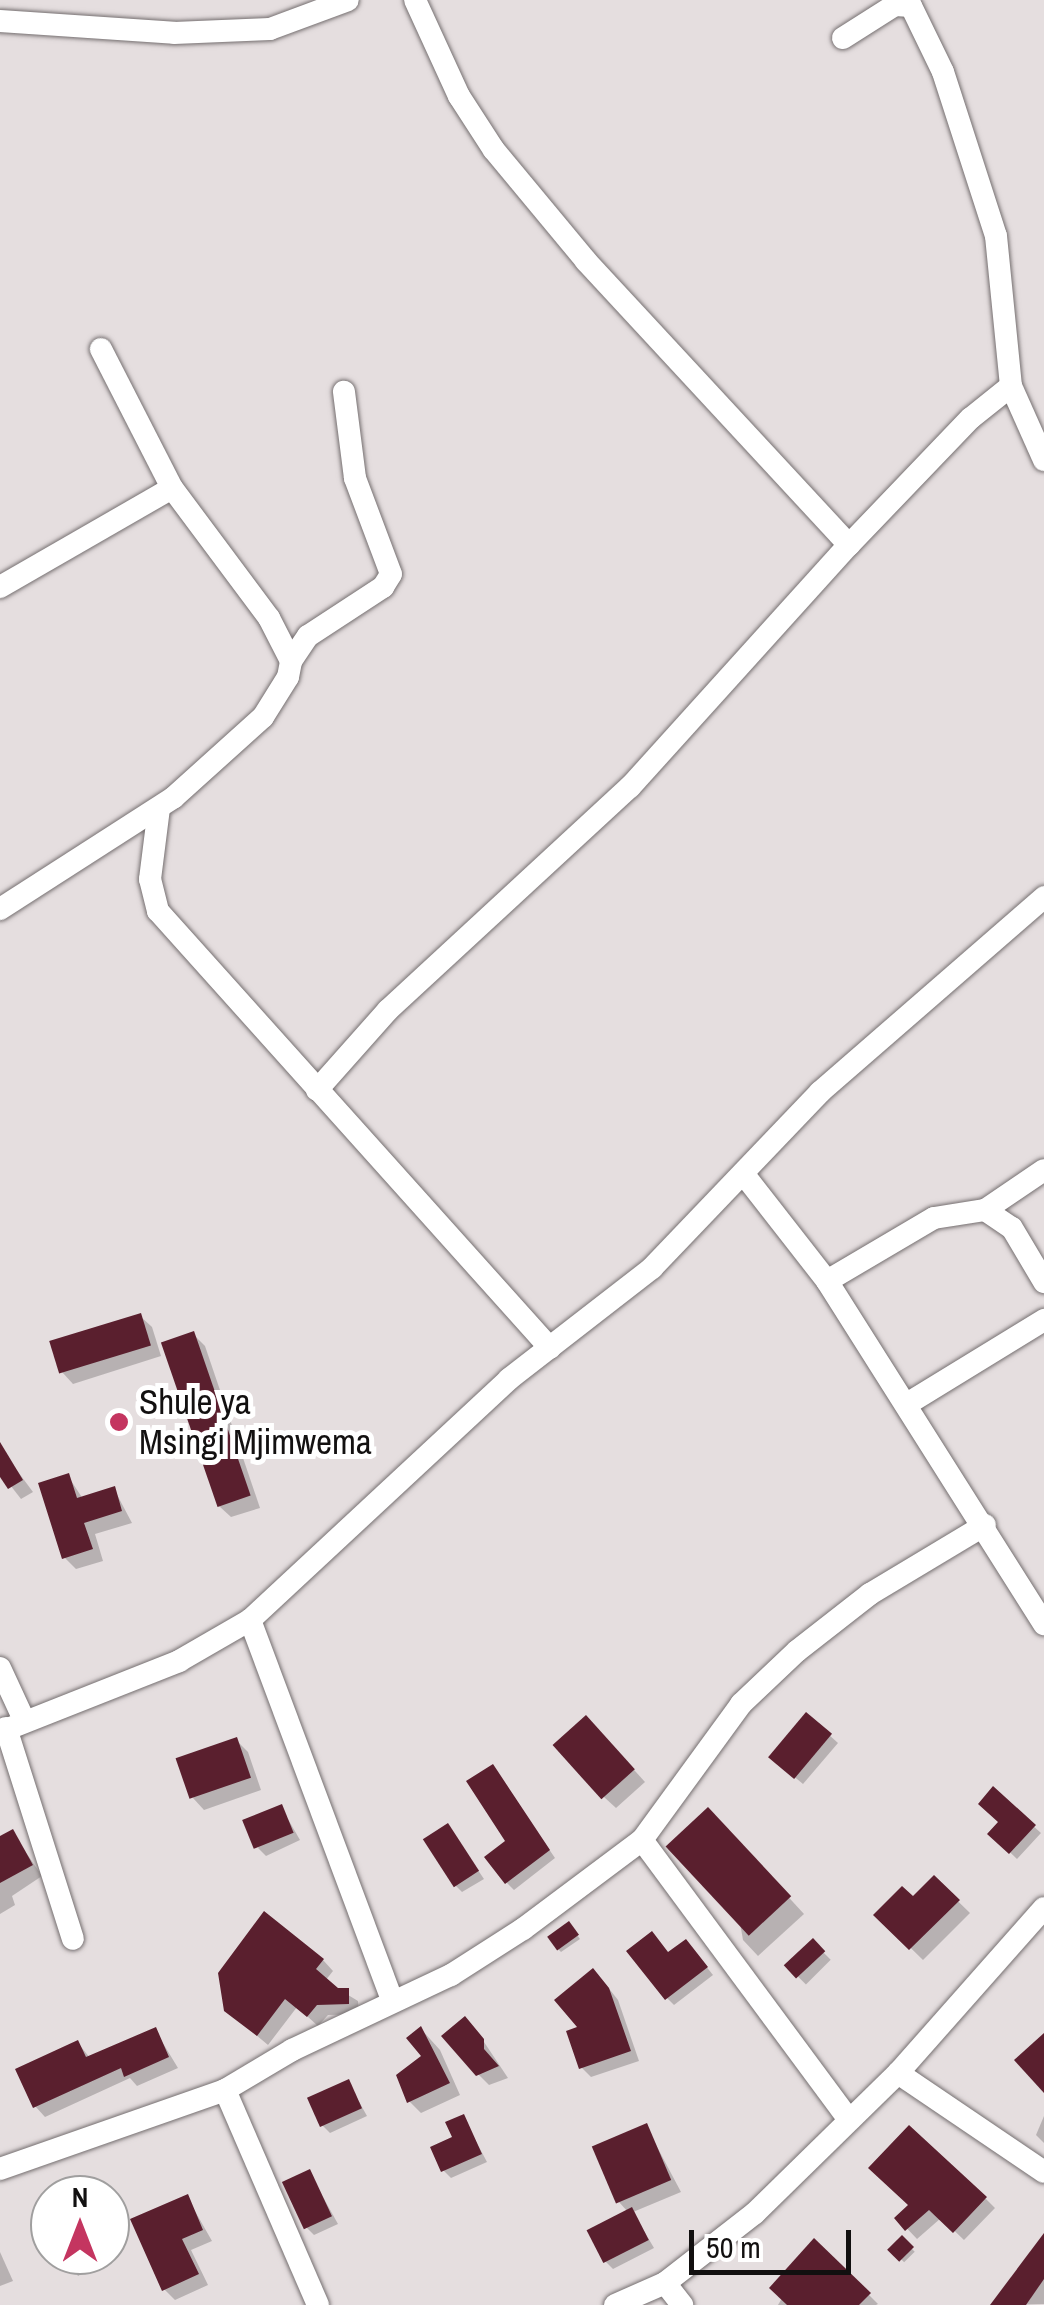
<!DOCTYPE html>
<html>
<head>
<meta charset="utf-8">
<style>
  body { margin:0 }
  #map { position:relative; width:1044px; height:2305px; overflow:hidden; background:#e5dedf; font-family:"Archivo Narrow",sans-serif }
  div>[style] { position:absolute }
  .shadow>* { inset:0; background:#0003; transform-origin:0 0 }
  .building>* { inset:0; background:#5a1f2e; transform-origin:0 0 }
  .roads { filter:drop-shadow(0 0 2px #756f70) drop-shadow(0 0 2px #756f70) }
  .minor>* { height:22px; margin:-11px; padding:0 11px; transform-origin:11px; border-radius:11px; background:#fff }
  .dots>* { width:28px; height:28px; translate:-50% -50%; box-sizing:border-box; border:5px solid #fff; border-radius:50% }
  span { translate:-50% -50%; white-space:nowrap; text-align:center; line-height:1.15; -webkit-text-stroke:10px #fff; paint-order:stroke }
  .poi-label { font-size:35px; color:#121010 }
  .left { translate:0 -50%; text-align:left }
  .north { position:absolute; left:30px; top:2175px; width:100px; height:100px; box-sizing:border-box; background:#fff; border:2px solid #a09f9f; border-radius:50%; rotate:0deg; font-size:28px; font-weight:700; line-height:40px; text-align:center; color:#121010 }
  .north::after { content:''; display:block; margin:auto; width:35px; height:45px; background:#c43560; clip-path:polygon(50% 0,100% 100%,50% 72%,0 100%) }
  .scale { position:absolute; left:689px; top:2230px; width:162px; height:45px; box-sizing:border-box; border:5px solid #121010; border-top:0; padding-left:12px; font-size:30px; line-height:35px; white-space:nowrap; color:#121010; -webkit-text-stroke:8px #fff; paint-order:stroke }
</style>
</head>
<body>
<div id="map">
  <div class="shadow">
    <div style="clip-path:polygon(140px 1316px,152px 1327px,161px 1356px,73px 1384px,62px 1372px)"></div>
    <div style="clip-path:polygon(193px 1334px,205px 1346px,260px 1508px,231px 1517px,219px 1506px)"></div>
    <div style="clip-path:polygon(7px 1457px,33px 1492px,21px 1499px,0 1472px)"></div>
    <div style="clip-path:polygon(68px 1476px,83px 1499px,114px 1489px,132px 1523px,95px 1534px,103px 1561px,76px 1569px,64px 1557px)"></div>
    <div style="clip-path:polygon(807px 1715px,838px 1743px,803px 1784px,779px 1764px)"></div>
    <div style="clip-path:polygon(598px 1730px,645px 1782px,616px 1808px,604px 1797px)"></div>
    <div style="clip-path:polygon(236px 1740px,248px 1752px,261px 1790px,204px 1810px,193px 1798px)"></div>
    <div style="clip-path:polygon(493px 1767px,555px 1858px,514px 1890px,506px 1882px,508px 1842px)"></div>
    <div style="clip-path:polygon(993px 1790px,1041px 1833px,1017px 1859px,991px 1834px,1002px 1822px)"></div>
    <div style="clip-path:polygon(281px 1807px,300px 1840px,266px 1856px,258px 1848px)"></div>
    <div style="clip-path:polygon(448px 1826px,484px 1879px,462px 1892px,455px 1885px)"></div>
    <div style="clip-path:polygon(723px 1826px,804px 1914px,758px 1956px,743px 1940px)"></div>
    <div style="clip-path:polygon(12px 1832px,42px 1876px,12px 1896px,15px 1905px,0 1914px,0 1839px)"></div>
    <div style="clip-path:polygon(934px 1878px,970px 1913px,923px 1960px,877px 1915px,913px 1900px)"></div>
    <div style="clip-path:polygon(572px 1928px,580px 1939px,561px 1952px,558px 1949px)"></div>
    <div style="left:813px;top:1942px;width:25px;height:35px;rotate:45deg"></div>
    <div style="clip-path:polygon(693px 1950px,713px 1975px,674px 2005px,667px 1998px,669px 1955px)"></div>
    <div style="clip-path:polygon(323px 1960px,333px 1971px,325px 1981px,358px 2001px,359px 2014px,328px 2015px,318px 2026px,297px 2007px,268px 2045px,226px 2010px)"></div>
    <div style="clip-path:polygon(603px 1981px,618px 2000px,639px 2061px,591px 2077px,581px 2067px,581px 2028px)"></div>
    <div style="clip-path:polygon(421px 2029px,440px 2050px,460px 2095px,421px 2113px,409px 2101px,424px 2056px)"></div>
    <div style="clip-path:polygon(155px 2030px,178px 2068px,137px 2086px,130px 2078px,45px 2117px,35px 2106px,78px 2043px,90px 2058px)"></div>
    <div style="clip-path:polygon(476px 2030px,508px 2078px,489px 2085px,478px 2074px)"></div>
    <div style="clip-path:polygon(348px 2082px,367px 2116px,330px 2133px,322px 2125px)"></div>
    <div style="clip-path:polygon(1044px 2116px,1044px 2143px,1036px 2135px)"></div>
    <div style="clip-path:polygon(463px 2117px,487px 2162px,451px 2178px,444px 2171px)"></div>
    <div style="clip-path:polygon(646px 2126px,681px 2192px,633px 2212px,654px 2248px,613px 2269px,605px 2261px,628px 2212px,619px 2202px)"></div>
    <div style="clip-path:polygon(309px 2172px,338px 2224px,314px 2235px,306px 2227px)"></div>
    <div style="clip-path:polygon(77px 2189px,84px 2195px,60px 2195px)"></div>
    <div style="clip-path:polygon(187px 2197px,212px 2241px,191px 2250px,208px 2285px,175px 2300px,164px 2289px)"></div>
    <div style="clip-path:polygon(50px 2199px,50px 2227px,38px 2203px)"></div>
    <div style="clip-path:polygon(986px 2199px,995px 2208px,964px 2240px,941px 2218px,917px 2239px,897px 2218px,911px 2206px)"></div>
    <div style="clip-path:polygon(1044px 2237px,1044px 2304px,1002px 2305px)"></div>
    <div style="left:902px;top:2239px;width:18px;height:15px;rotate:45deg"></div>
    <div style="clip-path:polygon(815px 2241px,878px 2304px,876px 2305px,778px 2305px)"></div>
    <div style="clip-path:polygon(0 2252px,13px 2281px,0 2286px)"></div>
    <div style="clip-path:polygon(64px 2255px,81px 2255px,89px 2270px,78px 2276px)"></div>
  </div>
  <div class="building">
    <div style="left:141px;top:1313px;width:34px;height:96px;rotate:73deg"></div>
    <div style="left:194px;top:1331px;width:174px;height:35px;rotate:71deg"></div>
    <div style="clip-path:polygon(0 1442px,23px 1480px,8px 1489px,0 1477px)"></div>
    <div style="clip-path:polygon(69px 1473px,77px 1498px,115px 1486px,122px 1511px,84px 1523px,93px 1549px,62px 1559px,38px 1483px)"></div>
    <div style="left:806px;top:1712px;width:34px;height:59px;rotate:40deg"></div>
    <div style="left:586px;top:1715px;width:73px;height:45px;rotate:48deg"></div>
    <div style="left:237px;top:1737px;width:43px;height:65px;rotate:71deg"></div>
    <div style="clip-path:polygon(493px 1764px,550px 1850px,505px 1884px,484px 1857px,505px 1841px,466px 1781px)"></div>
    <div style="clip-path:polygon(993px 1786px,1036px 1825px,1009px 1854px,987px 1834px,998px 1822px,978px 1804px)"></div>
    <div style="left:282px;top:1804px;width:31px;height:43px;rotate:68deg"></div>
    <div style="left:708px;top:1807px;width:122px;height:58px;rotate:47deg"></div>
    <div style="left:448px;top:1823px;width:57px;height:30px;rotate:57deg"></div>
    <div style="clip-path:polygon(13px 1829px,33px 1865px,0 1883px,0 1836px)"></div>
    <div style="clip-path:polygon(934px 1875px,960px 1900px,909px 1950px,873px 1915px,902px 1886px,913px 1896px)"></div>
    <div style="clip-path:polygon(264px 1911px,324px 1959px,316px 1969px,338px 1988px,349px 1988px,349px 2004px,317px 2005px,307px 2017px,285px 1999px,257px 2036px,224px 2011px,218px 1973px)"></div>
    <div style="left:569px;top:1921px;width:17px;height:27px;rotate:54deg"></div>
    <div style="clip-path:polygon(652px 1931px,668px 1952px,686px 1939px,708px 1967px,665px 2000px,626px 1951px)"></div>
    <div style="left:813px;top:1938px;width:18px;height:40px;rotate:47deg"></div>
    <div style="clip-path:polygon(593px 1968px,609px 1988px,631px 2051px,579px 2069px,566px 2031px,577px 2027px,554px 2000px)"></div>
    <div style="clip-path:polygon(465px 2016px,484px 2039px,484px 2049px,499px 2066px,476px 2076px,441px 2036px)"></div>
    <div style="clip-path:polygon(421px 2026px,450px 2083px,407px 2103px,396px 2075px,421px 2056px,406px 2038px)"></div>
    <div style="clip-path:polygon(156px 2027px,169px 2057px,124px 2077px,121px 2068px,33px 2108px,15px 2069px,78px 2040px,86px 2057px)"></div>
    <div style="clip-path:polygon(1044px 2033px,1044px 2093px,1014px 2060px)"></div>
    <div style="left:349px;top:2079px;width:32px;height:46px;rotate:66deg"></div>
    <div style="clip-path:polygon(464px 2114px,482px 2154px,441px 2172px,430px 2147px,452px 2137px,445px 2122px)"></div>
    <div style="left:647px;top:2123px;width:62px;height:60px;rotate:67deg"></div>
    <div style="clip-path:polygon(909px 2125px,987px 2197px,953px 2233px,929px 2210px,905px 2231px,894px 2218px,908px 2205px,868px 2168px)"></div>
    <div style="left:310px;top:2169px;width:52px;height:31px;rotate:65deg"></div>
    <div style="clip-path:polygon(188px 2194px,203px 2230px,182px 2239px,199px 2274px,162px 2291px,130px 2219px)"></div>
    <div style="left:632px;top:2207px;width:37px;height:51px;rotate:63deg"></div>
    <div style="clip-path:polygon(1044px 2233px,1044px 2279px,1026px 2305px,990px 2305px)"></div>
    <div style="left:902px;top:2235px;width:17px;height:21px;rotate:45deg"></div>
    <div style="clip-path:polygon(814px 2238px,871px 2293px,859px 2305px,787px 2305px,769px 2288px)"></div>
  </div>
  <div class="roads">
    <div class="minor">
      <div style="left:415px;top:0;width:106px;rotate:65.4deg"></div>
      <div style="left:459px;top:96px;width:64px;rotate:57.1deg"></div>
      <div style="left:494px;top:150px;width:144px;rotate:50.3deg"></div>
      <div style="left:586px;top:261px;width:387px;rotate:47.2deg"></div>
      <div style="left:0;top:21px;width:174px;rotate:3.9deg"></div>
      <div style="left:174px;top:33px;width:96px;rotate:-2.4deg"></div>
      <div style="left:270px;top:29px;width:83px;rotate:-20.4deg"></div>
      <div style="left:843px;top:38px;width:62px;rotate:-32.4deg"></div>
      <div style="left:895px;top:5px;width:16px;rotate:4deg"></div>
      <div style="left:911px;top:6px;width:73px;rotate:64.1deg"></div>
      <div style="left:943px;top:72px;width:172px;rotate:72.1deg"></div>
      <div style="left:996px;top:236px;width:151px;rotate:84.3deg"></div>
      <div style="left:1011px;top:386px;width:81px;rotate:66deg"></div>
      <div style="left:0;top:587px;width:198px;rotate:-29.9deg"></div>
      <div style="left:291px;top:661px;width:30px;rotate:-56deg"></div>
      <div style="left:308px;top:636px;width:90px;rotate:-33.2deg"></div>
      <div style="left:383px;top:587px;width:15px;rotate:-58deg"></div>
      <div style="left:391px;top:574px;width:103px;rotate:-110.6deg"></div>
      <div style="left:355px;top:478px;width:87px;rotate:-97.3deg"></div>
      <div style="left:159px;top:808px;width:72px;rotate:97.2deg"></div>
      <div style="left:150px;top:879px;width:33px;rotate:76deg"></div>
      <div style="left:158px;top:911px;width:587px;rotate:48.11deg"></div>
      <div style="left:0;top:909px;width:206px;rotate:-32.7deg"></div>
      <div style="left:173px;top:798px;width:121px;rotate:-42deg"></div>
      <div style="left:263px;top:717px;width:47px;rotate:-58deg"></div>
      <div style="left:288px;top:677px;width:16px;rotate:-79deg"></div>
      <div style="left:291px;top:661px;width:48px;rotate:-117.1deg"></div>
      <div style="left:269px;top:618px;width:162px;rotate:-126.7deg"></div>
      <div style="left:172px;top:488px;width:156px;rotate:-117.1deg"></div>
      <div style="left:317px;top:1090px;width:107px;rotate:-48.4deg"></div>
      <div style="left:388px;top:1010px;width:329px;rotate:-42.7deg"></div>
      <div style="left:630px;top:787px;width:326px;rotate:-47.9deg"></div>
      <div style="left:849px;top:545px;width:176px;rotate:-46.2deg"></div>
      <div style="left:971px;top:418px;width:51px;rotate:-38.7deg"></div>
      <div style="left:745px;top:1176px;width:133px;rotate:52deg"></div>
      <div style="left:827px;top:1281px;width:406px;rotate:57.7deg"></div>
      <div style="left:985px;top:1210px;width:71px;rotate:-34.1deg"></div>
      <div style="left:827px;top:1281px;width:124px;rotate:-30.5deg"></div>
      <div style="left:934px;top:1218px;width:52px;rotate:-8.9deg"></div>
      <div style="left:985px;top:1210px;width:32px;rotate:34deg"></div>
      <div style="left:1012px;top:1228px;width:63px;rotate:59.3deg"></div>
      <div style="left:907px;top:1404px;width:161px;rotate:-31.5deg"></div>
      <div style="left:250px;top:1620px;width:406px;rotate:69.5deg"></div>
      <div style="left:0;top:1668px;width:57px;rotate:65.2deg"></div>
      <div style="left:6px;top:1728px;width:221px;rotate:72.4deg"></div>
      <div style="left:0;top:1732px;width:193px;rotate:-21.6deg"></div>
      <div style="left:179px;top:1661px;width:82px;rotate:-30deg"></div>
      <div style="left:250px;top:1620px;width:354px;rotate:-42.9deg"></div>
      <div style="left:509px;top:1379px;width:181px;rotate:-37.8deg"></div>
      <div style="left:652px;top:1268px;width:243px;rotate:-46.3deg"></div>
      <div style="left:820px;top:1092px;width:297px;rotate:-41deg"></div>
      <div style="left:642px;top:1840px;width:348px;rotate:53.5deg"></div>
      <div style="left:898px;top:2073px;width:176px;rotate:34.1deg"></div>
      <div style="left:225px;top:2090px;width:234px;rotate:66.6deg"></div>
      <div style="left:0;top:2169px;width:238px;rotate:-19.3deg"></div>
      <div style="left:225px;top:2090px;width:78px;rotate:-30.8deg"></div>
      <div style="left:292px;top:2050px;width:176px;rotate:-25.3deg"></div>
      <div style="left:451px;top:1975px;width:85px;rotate:-32.6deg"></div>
      <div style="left:523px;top:1929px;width:149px;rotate:-36.8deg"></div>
      <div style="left:642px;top:1840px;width:168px;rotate:-53.9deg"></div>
      <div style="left:741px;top:1704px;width:77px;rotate:-43.4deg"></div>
      <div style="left:797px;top:1651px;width:93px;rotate:-38deg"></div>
      <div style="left:870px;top:1594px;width:134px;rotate:-31deg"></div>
      <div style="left:665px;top:2283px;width:28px;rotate:52deg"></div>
      <div style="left:615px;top:2305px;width:55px;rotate:-23.7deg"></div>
      <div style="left:665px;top:2283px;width:114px;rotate:-37.9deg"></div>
      <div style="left:755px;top:2213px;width:200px;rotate:-44.4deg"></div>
      <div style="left:898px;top:2073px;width:220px;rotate:-48.5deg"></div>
    </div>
  </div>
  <div class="dots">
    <div style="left:119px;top:1422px;background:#c43560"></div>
  </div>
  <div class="poi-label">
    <span class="left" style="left:139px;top:1422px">Shule ya<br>Msingi Mjimwema</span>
  </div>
  <div class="north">N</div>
  <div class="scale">50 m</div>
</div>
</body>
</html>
